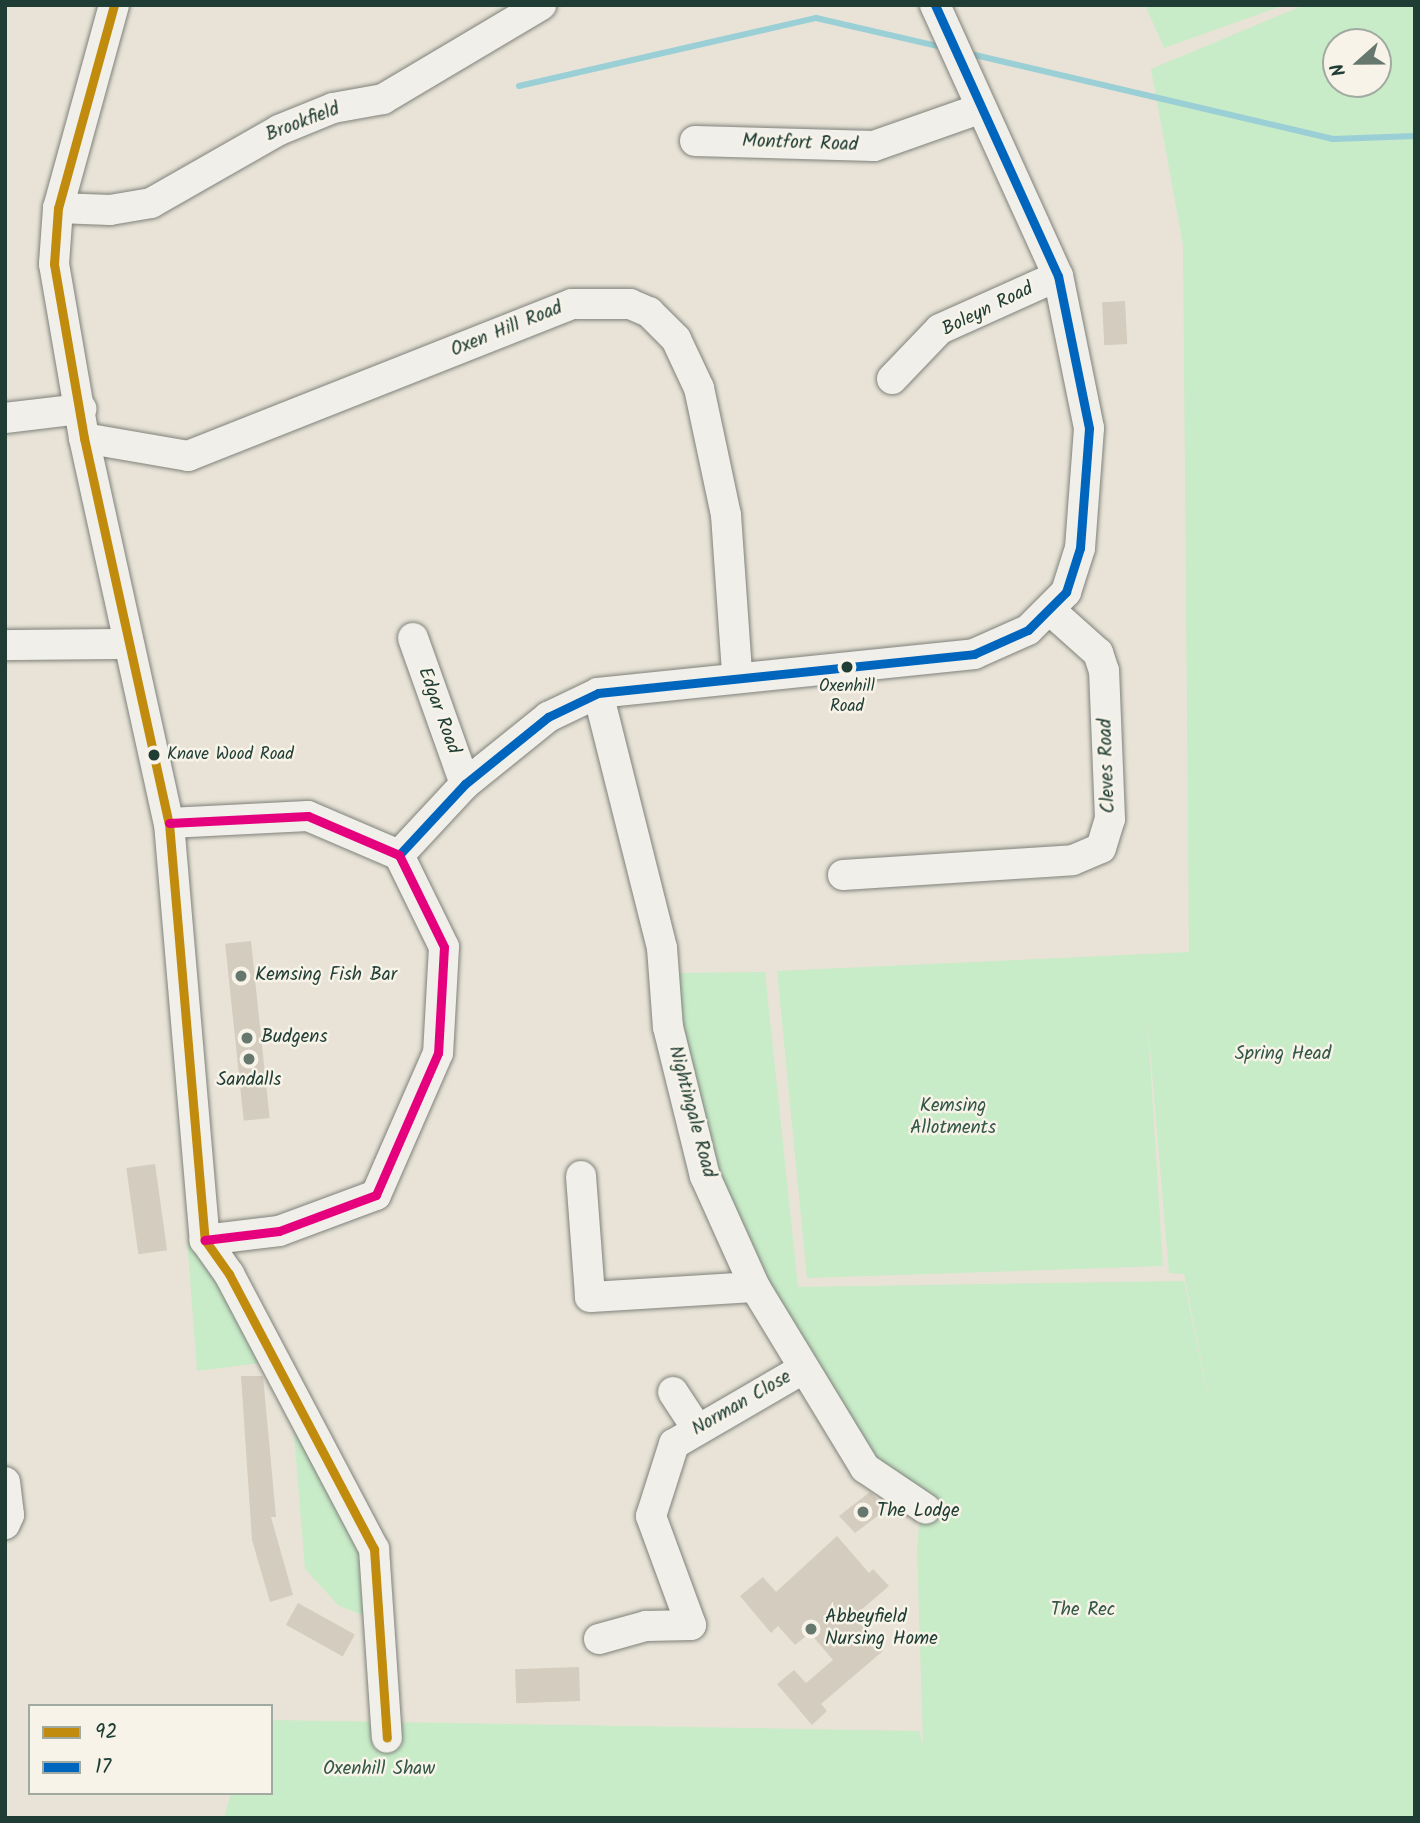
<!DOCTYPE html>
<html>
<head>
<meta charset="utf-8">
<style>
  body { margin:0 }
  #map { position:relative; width:1420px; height:1823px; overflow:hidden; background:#e9e3d7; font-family:Kalam,sans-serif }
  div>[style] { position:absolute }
  .green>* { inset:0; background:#c8ebc8 }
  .stream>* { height:6px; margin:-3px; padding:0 3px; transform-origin:3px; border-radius:3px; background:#9acfd6 }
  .building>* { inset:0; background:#d4ccbe; transform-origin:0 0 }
  .roads { filter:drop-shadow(0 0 2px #7f827b) drop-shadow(0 0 2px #7f827b) }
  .minor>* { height:30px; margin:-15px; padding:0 15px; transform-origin:15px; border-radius:15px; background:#f1efea }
  .bus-1>* { height:9px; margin:-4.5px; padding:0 4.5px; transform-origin:4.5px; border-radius:4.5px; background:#c18c0d }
  .bus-2>* { height:9px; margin:-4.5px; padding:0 4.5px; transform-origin:4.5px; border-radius:4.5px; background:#0065bd }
  .bus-3>* { height:9px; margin:-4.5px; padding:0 4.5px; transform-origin:4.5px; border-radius:4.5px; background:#e5007d }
  .dots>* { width:19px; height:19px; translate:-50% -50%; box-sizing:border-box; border:4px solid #f7f3e8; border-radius:50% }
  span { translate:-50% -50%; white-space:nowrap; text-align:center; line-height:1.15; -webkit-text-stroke:5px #f7f3e8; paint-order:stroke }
  .bus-label { font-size:17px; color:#1f3d34 }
  .left { translate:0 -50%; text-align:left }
  .street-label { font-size:19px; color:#1f3d34 }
  .poi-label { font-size:19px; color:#1f3d34 }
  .park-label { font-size:19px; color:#345848 }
  .frame { position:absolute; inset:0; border:7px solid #1f3d34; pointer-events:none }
  .legend { position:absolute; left:28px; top:1704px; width:245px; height:91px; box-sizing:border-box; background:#f7f3e8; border:2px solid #a1aaa0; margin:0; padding:9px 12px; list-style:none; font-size:21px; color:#1f3d34 }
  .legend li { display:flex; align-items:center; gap:14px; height:35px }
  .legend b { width:35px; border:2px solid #a1aaa0 }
  .north { position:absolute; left:1322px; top:28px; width:70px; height:70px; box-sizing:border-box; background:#f7f3e8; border:2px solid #a1aaa0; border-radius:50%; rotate:249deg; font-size:19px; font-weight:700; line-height:28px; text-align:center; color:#1f3d34 }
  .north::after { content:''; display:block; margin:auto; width:24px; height:32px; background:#66776d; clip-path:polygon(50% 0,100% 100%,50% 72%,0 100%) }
</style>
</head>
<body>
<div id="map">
  <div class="green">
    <div style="clip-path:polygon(1145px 5px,1285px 5px,1164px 48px)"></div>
    <div style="clip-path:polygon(evenodd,1304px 5px,1415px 5px,1415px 1818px,224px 1818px,231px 1793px,271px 1793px,271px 1720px,919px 1731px,923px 1744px,917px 1548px,922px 1495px,878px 1461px,757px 1273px,711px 1164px,677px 1024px,673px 973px,765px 972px,798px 1287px,1184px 1281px,1215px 1431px,1184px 1274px,1169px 1273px,1147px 1013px,1163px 1266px,807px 1278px,777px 971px,1189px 952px,1183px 245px,1151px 69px,1304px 5px,1336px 42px,1378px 42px,1378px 84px,1336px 84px,1336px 42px)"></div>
    <div style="clip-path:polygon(187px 1239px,198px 1241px,267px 1362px,197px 1371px)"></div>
    <div style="clip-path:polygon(293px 1422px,362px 1555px,371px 1618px,339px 1606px,305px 1569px)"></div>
  </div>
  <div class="stream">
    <div style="left:975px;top:55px;width:368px;rotate:13.2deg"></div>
    <div style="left:1333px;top:139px;width:82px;rotate:-2.1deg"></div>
    <div style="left:519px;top:86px;width:305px;rotate:-12.9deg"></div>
    <div style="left:816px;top:18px;width:124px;rotate:13deg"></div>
  </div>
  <div class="building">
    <div style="left:1125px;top:301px;width:43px;height:23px;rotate:87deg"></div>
    <div style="left:251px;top:941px;width:178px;height:26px;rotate:84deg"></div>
    <div style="left:155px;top:1164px;width:87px;height:29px;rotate:82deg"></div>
    <div style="clip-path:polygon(241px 1376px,263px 1376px,276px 1517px,271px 1517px,293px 1595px,270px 1602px,252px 1540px)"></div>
    <div style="clip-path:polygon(870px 1492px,887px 1509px,855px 1533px,839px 1516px)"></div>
    <div style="clip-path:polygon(837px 1536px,869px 1573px,873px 1569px,889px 1586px,854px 1616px,883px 1651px,821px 1704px,827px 1711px,812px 1725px,777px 1684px,794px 1670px,806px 1683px,833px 1660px,810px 1633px,795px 1645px,778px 1626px,771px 1633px,740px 1596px,763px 1577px,776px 1592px)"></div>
    <div style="left:298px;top:1603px;width:65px;height:25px;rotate:29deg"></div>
    <div style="left:579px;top:1667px;width:34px;height:64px;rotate:88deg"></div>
  </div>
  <div class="roads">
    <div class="minor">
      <div style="left:114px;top:5px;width:211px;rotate:105.4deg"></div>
      <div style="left:58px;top:208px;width:56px;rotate:94.1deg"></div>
      <div style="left:54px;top:264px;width:177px;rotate:80.2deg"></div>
      <div style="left:84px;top:438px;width:394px;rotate:77.6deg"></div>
      <div style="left:169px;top:823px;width:419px;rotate:85.1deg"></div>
      <div style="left:205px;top:1240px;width:42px;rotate:54.8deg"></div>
      <div style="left:229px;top:1274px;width:311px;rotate:62.2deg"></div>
      <div style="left:374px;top:1549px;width:189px;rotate:86.1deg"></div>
      <div style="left:695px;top:141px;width:179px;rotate:1.6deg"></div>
      <div style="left:874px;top:146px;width:114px;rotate:-19.4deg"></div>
      <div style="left:58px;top:208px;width:52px;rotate:2.2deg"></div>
      <div style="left:110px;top:210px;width:42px;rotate:-9.7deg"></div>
      <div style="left:151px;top:203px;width:147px;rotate:-29.7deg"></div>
      <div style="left:279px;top:130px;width:58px;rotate:-22.2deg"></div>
      <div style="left:333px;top:108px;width:51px;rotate:-10.2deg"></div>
      <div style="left:383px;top:99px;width:184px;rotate:-30.7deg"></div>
      <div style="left:892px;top:379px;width:69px;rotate:-46.2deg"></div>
      <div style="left:940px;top:329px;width:129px;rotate:-24.2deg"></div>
      <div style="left:5px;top:418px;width:77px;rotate:-6.8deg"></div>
      <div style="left:84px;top:438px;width:106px;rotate:9.8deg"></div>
      <div style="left:188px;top:456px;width:413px;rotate:-21.6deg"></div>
      <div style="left:572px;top:304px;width:58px"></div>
      <div style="left:630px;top:304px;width:21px;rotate:23deg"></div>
      <div style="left:649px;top:312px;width:38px;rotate:45deg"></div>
      <div style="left:676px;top:339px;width:54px;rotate:64.9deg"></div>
      <div style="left:699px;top:388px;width:130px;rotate:78deg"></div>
      <div style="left:726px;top:515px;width:159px;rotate:86deg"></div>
      <div style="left:413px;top:638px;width:155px;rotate:70.4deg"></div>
      <div style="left:5px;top:645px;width:122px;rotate:-0.5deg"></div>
      <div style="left:598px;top:693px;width:263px;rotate:75.9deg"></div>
      <div style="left:662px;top:948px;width:79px;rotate:85.7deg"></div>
      <div style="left:668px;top:1027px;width:154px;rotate:76.1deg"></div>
      <div style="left:705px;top:1176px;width:122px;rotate:65.8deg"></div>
      <div style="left:755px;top:1287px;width:212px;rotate:58.7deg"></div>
      <div style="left:865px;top:1468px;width:73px;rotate:33.9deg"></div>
      <div style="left:169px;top:823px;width:139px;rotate:-2.9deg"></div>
      <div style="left:308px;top:816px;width:99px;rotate:23.2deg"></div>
      <div style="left:399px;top:855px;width:102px;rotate:63.9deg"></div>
      <div style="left:444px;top:947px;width:106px;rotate:93.2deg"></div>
      <div style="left:438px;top:1053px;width:155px;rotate:113.6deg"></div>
      <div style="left:376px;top:1195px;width:103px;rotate:159.6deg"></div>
      <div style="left:279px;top:1231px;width:75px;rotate:173.1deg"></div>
      <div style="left:399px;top:855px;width:97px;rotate:-47.1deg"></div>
      <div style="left:465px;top:784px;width:107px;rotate:-38.9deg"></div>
      <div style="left:548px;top:717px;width:55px;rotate:-25.6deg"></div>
      <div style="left:598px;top:693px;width:378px;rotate:-5.9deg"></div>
      <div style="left:974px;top:654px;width:59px;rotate:-24deg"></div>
      <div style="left:1028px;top:630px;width:54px;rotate:-45deg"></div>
      <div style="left:1066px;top:592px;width:46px;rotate:-72.3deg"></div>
      <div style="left:1080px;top:548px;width:120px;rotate:-85.7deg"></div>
      <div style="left:1089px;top:428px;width:155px;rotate:-101.5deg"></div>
      <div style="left:1058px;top:276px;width:298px;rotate:-114.4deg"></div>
      <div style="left:843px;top:875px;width:230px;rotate:-3.7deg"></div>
      <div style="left:1073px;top:860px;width:30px;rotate:-23deg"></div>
      <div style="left:1101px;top:848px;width:30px;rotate:-73deg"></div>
      <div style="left:1110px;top:819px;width:148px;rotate:-92.3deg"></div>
      <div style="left:1104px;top:671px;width:19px;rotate:-108deg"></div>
      <div style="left:1098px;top:653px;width:63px;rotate:-138.2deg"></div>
      <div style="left:581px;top:1176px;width:121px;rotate:85.7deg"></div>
      <div style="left:590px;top:1297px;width:165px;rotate:-3.5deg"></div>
      <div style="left:673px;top:1392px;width:45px;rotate:56.7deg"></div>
      <div style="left:5px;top:1482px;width:33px;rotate:83deg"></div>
      <div style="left:9px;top:1515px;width:10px;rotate:114deg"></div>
      <div style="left:599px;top:1639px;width:49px;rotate:-15.5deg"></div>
      <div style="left:646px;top:1626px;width:45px;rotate:-1.3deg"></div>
      <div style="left:691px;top:1625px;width:116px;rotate:-110.2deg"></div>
      <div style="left:651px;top:1516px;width:76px;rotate:-72.3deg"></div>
      <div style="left:674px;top:1444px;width:149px;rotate:-30.2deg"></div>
    </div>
  </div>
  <div class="bus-1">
    <div style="left:114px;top:5px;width:211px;rotate:105.4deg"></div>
    <div style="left:58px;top:208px;width:56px;rotate:94.1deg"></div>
    <div style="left:54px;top:264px;width:177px;rotate:80.2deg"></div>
    <div style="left:84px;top:438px;width:394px;rotate:77.6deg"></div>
    <div style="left:169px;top:823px;width:419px;rotate:85.1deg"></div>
    <div style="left:205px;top:1240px;width:42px;rotate:54.8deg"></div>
    <div style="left:229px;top:1274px;width:311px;rotate:62.2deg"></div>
    <div style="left:374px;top:1549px;width:189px;rotate:86.1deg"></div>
  </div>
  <div class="bus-2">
    <div style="left:399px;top:855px;width:97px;rotate:-47.1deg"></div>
    <div style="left:465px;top:784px;width:107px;rotate:-38.9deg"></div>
    <div style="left:548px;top:717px;width:55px;rotate:-25.6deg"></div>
    <div style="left:598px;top:693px;width:378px;rotate:-5.9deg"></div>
    <div style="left:974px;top:654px;width:59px;rotate:-24deg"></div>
    <div style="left:1028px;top:630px;width:54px;rotate:-45deg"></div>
    <div style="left:1066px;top:592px;width:46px;rotate:-72.3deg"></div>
    <div style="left:1080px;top:548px;width:120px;rotate:-85.7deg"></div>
    <div style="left:1089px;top:428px;width:155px;rotate:-101.5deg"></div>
    <div style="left:1058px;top:276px;width:298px;rotate:-114.4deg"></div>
  </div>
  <div class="bus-3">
    <div style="left:169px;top:823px;width:139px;rotate:-2.9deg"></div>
    <div style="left:308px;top:816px;width:99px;rotate:23.2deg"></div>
    <div style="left:399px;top:855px;width:102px;rotate:63.9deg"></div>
    <div style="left:444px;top:947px;width:106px;rotate:93.2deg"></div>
    <div style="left:438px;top:1053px;width:155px;rotate:113.6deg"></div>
    <div style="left:376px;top:1195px;width:103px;rotate:159.6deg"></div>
    <div style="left:279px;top:1231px;width:75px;rotate:173.1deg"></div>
  </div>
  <div class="dots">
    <div style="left:847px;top:667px;background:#1f3d34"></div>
    <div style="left:154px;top:755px;background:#1f3d34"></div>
    <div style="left:241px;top:976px;background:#66776d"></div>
    <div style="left:247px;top:1038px;background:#66776d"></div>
    <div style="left:249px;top:1059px;background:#66776d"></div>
    <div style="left:863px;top:1512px;background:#66776d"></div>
    <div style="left:811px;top:1629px;background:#66776d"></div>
  </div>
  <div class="bus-label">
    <span style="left:847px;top:697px">Oxenhill<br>Road</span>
    <span class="left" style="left:167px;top:755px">Knave Wood Road</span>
  </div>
  <div class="street-label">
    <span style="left:303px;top:123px;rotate:-21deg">Brookfield</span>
    <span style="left:800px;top:144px;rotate:2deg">Montfort Road</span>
    <span style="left:988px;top:310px;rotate:-26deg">Boleyn Road</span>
    <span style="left:507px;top:330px;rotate:-22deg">Oxen Hill Road</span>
    <span style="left:438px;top:711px;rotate:70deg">Edgar Road</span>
    <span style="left:1108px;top:766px;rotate:-92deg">Cleves Road</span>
    <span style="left:691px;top:1112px;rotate:75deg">Nightingale Road</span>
    <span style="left:742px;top:1404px;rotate:-30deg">Norman Close</span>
  </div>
  <div class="poi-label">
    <span class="left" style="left:255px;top:976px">Kemsing Fish Bar</span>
    <span class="left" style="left:261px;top:1038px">Budgens</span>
    <span style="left:249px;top:1081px">Sandalls</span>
    <span class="left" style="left:877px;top:1512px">The Lodge</span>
    <span class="left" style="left:825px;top:1629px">Abbeyfield<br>Nursing Home</span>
  </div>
  <div class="park-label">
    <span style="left:1283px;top:1055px">Spring Head</span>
    <span style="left:953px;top:1118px">Kemsing<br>Allotments</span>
    <span style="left:1083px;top:1611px">The Rec</span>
    <span style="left:379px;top:1770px">Oxenhill Shaw</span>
  </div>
  <div class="frame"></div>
  <ul class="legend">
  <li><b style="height:9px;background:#c18c0d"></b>92</li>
  <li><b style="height:9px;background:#0065bd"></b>17</li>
  </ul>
  <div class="north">N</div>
</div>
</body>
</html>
